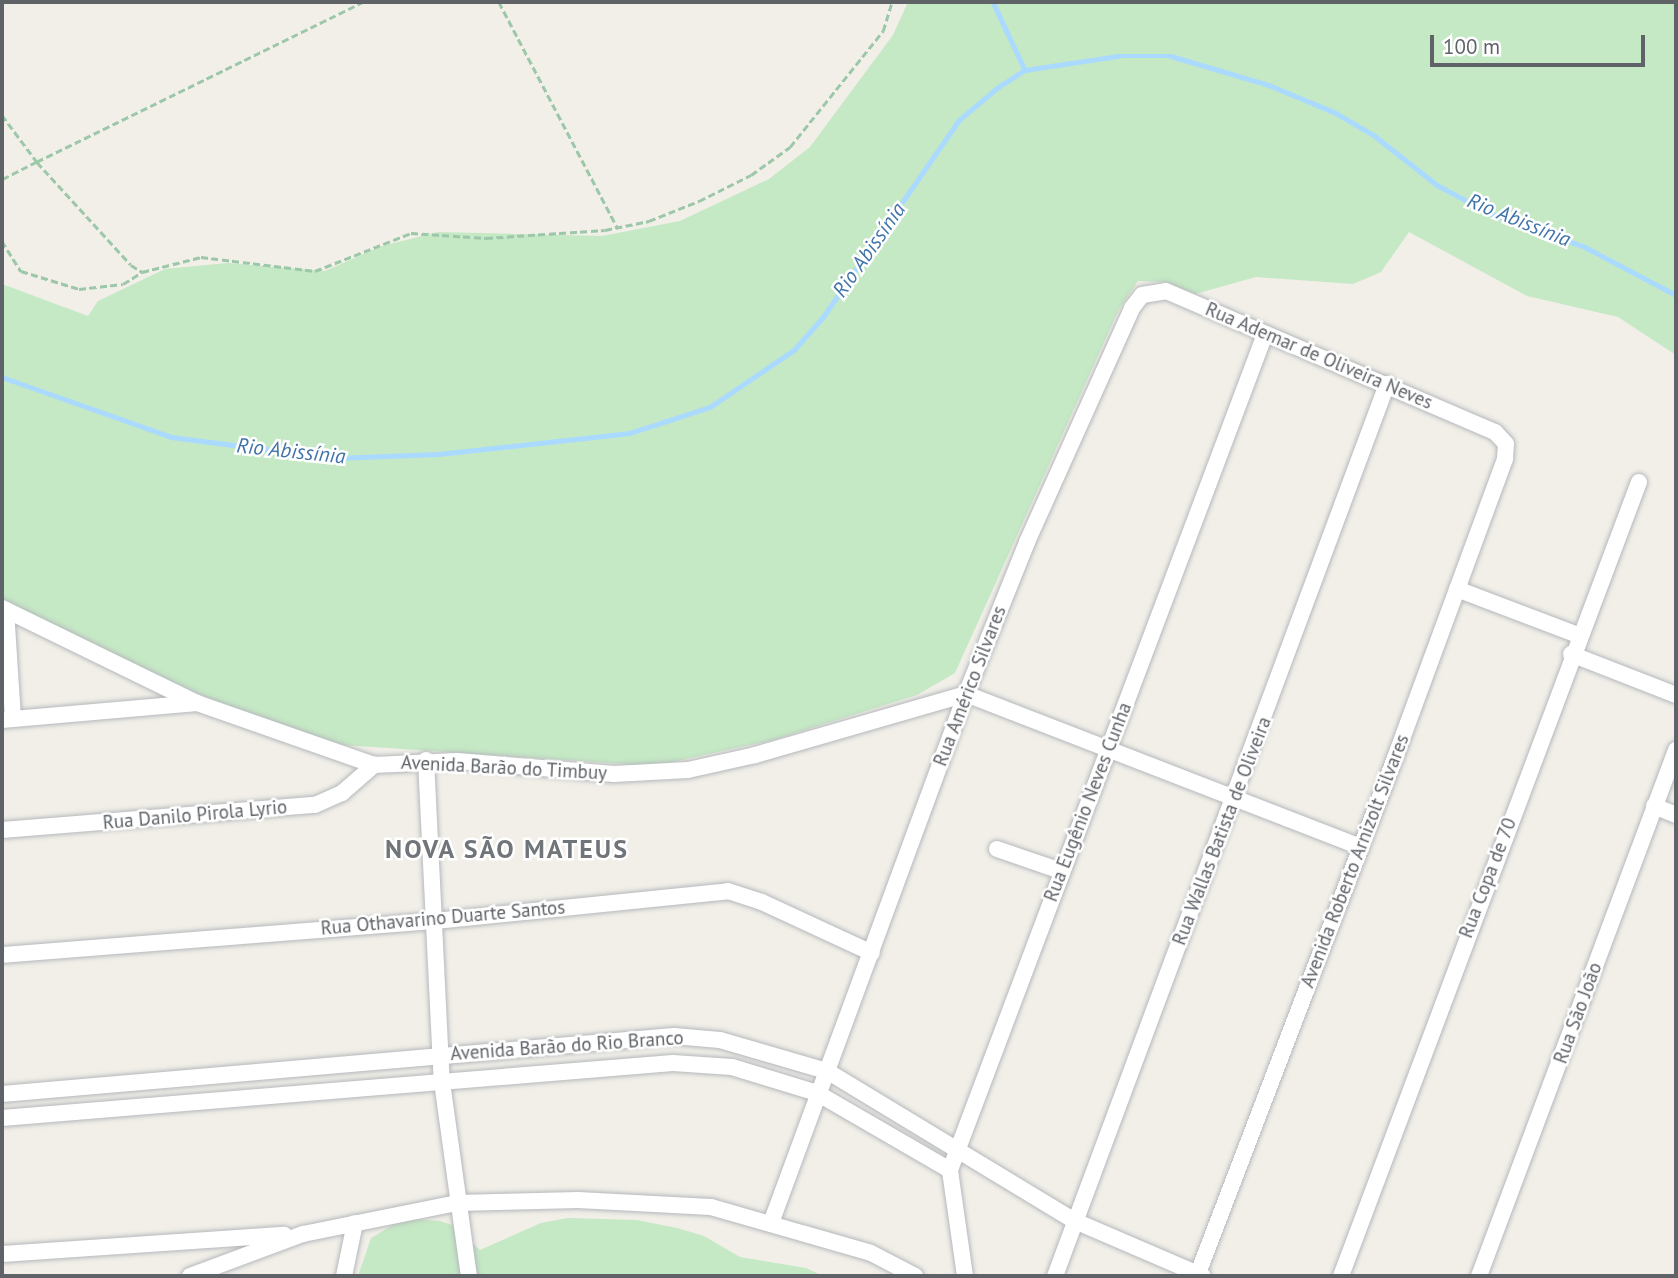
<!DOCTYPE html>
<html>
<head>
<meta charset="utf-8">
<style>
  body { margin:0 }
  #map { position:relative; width:1678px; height:1278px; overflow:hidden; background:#f1efe8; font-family:"PT Sans",sans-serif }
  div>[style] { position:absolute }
  .green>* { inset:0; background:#c5e8c5 }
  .stream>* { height:4.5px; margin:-2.25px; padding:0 2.25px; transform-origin:2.25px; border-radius:2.25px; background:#aadaff }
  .path>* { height:2.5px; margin-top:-1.25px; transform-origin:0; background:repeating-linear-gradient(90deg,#9cc7a9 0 7px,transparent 0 10.5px) }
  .roads { filter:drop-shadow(0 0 2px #b5b8bc) drop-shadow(0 0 2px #b5b8bc) }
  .minor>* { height:16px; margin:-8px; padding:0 8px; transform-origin:8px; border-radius:8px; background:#fff }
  span { translate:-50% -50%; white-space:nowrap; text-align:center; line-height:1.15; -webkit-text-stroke:5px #fff; paint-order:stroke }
  .street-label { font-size:19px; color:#5f6368 }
  .water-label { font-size:21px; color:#4174aa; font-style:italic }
  .district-label { font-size:26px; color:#70757a; font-weight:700; letter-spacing:2px }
  .frame { position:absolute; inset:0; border:4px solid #5f6368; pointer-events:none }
  .scale { position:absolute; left:1430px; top:35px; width:215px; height:32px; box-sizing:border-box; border:4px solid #5f6368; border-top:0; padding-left:9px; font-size:21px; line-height:24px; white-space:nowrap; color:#5f6368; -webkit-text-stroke:5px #fff; paint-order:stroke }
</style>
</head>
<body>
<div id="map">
  <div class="green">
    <div style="clip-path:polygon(908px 2px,1676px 2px,1676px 355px,1618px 317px,1527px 296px,1409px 232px,1381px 272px,1353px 284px,1256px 277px,1195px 294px,1165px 282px,1138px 281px,1119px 309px,955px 673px,917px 695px,773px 740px,654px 766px,343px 745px,235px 711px,2px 601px,2px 284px,88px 316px,98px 301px,165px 269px,227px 263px,325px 271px,382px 246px,438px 232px,602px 236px,680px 221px,769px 179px,810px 147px,893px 35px)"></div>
    <div style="clip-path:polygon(568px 1218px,637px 1220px,677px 1228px,704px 1236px,740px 1257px,806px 1268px,823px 1276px,358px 1276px,371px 1238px,393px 1225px,414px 1219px,440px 1221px,452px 1225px,480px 1250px,541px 1223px)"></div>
  </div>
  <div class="stream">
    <div style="left:993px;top:2px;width:75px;rotate:64.8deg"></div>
    <div style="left:2px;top:377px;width:179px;rotate:19.5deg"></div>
    <div style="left:171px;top:437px;width:165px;rotate:7.3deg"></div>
    <div style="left:335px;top:458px;width:103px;rotate:-2.2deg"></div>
    <div style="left:438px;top:454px;width:193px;rotate:-6.2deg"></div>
    <div style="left:630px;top:433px;width:84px;rotate:-18deg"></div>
    <div style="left:710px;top:407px;width:102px;rotate:-34.2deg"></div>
    <div style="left:794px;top:350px;width:44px;rotate:-48.7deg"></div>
    <div style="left:823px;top:317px;width:238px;rotate:-55.4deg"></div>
    <div style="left:958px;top:121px;width:51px;rotate:-40.2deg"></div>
    <div style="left:997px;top:88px;width:33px;rotate:-33deg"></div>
    <div style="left:1025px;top:70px;width:94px;rotate:-8.6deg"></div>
    <div style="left:1118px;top:56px;width:53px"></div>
    <div style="left:1171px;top:56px;width:102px;rotate:16.5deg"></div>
    <div style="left:1269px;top:85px;width:70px;rotate:22.6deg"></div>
    <div style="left:1334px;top:112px;width:48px;rotate:30.3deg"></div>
    <div style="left:1375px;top:136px;width:79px;rotate:38.3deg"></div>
    <div style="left:1437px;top:185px;width:62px;rotate:27.8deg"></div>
    <div style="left:1492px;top:214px;width:99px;rotate:19.5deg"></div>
    <div style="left:1585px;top:247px;width:103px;rotate:27.8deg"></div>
  </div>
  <div class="path">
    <div style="left:364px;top:2px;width:364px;rotate:153.9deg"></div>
    <div style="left:37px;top:162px;width:139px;rotate:47.6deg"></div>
    <div style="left:131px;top:265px;width:13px;rotate:32deg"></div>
    <div style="left:142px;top:272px;width:61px;rotate:-14.3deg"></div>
    <div style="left:201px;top:257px;width:115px;rotate:7deg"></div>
    <div style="left:315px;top:271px;width:103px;rotate:-21.6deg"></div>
    <div style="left:411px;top:233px;width:75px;rotate:3.8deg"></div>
    <div style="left:486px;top:238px;width:119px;rotate:-3.8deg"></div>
    <div style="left:605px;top:230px;width:45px;rotate:-11.6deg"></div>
    <div style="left:649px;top:221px;width:54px;rotate:-21.8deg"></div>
    <div style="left:699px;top:201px;width:58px;rotate:-26.6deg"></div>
    <div style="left:751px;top:175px;width:48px;rotate:-35.7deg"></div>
    <div style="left:790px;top:147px;width:149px;rotate:-51.3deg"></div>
    <div style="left:883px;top:31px;width:30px;rotate:-73deg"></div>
    <div style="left:499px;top:2px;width:254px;rotate:62.3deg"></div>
    <div style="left:2px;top:115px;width:59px;rotate:53.3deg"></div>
    <div style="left:37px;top:162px;width:39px;rotate:153deg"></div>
    <div style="left:2px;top:241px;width:36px;rotate:58deg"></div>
    <div style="left:21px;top:271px;width:61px;rotate:17.2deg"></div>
    <div style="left:79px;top:289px;width:44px;rotate:-6.5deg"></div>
    <div style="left:123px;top:284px;width:22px;rotate:-32deg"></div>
  </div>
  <div class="roads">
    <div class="minor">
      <div style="left:1457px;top:589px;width:129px;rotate:20.8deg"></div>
      <div style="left:2px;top:608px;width:215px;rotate:26deg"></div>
      <div style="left:6px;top:610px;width:109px;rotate:86.3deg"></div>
      <div style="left:1571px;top:654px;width:113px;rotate:21.3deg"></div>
      <div style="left:2px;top:720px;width:196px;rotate:-5deg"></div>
      <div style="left:197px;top:703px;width:188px;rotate:19.3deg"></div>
      <div style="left:374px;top:765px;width:83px;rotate:-2.8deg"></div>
      <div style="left:457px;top:761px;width:158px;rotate:4.7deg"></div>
      <div style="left:614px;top:774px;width:74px;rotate:-3.1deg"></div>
      <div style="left:688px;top:770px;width:69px;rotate:-12.6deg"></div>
      <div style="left:755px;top:755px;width:220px;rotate:-16.1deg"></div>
      <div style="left:966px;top:694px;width:424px;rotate:21.2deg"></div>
      <div style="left:426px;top:760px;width:322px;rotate:87.2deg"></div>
      <div style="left:442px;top:1082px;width:196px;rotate:82.1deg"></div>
      <div style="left:1654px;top:806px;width:24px;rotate:22deg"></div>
      <div style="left:2px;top:830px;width:314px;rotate:-4.6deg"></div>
      <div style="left:315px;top:805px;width:30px;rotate:-24deg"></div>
      <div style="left:342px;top:793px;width:43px;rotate:-41.2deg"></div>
      <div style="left:997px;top:849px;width:68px;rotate:19deg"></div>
      <div style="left:2px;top:955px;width:434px;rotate:-4.5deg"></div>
      <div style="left:435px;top:921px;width:295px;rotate:-5.8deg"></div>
      <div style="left:728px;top:891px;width:36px;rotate:18deg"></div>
      <div style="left:762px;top:902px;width:121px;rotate:24.9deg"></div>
      <div style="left:2px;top:1094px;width:674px;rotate:-4.93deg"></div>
      <div style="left:674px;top:1036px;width:46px;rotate:5deg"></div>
      <div style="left:720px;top:1040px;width:111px;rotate:16.2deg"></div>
      <div style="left:827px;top:1071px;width:290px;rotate:31.2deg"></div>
      <div style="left:1075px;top:1221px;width:139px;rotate:23.3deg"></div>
      <div style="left:2px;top:1118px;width:673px;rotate:-4.69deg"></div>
      <div style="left:673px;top:1063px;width:59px;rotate:3.9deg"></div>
      <div style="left:732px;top:1067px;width:89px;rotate:17deg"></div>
      <div style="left:817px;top:1093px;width:154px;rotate:30.1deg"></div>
      <div style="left:771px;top:1223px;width:564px;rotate:-69.77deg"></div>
      <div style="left:966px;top:694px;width:164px;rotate:-68.1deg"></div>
      <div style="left:1027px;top:542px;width:256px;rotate:-65.8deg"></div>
      <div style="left:1132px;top:308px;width:16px;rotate:-52deg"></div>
      <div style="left:1142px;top:295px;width:24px;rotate:-9deg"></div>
      <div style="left:1166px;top:291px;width:358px;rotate:23.2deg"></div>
      <div style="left:1495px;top:432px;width:16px;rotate:47deg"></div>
      <div style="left:1506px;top:444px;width:15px;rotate:94deg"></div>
      <div style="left:1505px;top:459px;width:319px;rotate:110.2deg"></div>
      <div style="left:1395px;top:758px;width:555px;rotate:110.92deg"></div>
      <div style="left:2px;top:1254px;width:283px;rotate:-3.9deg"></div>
      <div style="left:190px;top:1276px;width:121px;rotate:-20.4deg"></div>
      <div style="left:303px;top:1234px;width:157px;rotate:-11.4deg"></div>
      <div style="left:457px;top:1203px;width:121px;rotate:-1.4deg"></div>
      <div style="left:578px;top:1200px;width:133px;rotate:3deg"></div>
      <div style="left:711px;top:1207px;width:166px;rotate:16deg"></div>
      <div style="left:871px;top:1253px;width:50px;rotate:27.6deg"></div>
      <div style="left:344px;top:1276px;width:54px;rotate:-78.3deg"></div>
      <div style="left:965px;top:1276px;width:107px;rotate:-98.1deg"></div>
      <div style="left:950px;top:1170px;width:893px;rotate:-69.35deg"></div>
      <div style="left:1055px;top:1276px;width:952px;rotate:-69.58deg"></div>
      <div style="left:1341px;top:1276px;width:848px;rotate:-69.43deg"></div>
      <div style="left:1479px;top:1276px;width:562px;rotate:-69.47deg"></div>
    </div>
  </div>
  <div class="street-label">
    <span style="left:1319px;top:356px;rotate:23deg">Rua Ademar de Oliveira Neves</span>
    <span style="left:970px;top:686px;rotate:-69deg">Rua Américo Silvares</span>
    <span style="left:504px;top:768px;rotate:3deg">Avenida Barão do Timbuy</span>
    <span style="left:1088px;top:802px;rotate:-69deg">Rua Eugênio Neves Cunha</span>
    <span style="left:195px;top:815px;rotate:-5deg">Rua Danilo Pirola Lyrio</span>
    <span style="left:1222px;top:831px;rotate:-69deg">Rua Wallas Batista de Oliveira</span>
    <span style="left:1355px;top:861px;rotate:-69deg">Avenida Roberto Arnizolt Silvares</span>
    <span style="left:1488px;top:878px;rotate:-69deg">Rua Copa de 70</span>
    <span style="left:443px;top:918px;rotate:-5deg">Rua Othavarino Duarte Santos</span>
    <span style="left:1578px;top:1013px;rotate:-70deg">Rua São João</span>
    <span style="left:567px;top:1046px;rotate:-4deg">Avenida Barão do Rio Branco</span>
  </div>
  <div class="water-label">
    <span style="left:1519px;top:220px;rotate:22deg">Rio Abissínia</span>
    <span style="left:869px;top:250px;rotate:-55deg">Rio Abissínia</span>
    <span style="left:291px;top:451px;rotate:6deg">Rio Abissínia</span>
  </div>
  <div class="district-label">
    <span style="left:507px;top:849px">NOVA SÃO MATEUS</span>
  </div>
  <div class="frame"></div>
  <div class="scale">100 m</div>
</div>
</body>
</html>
